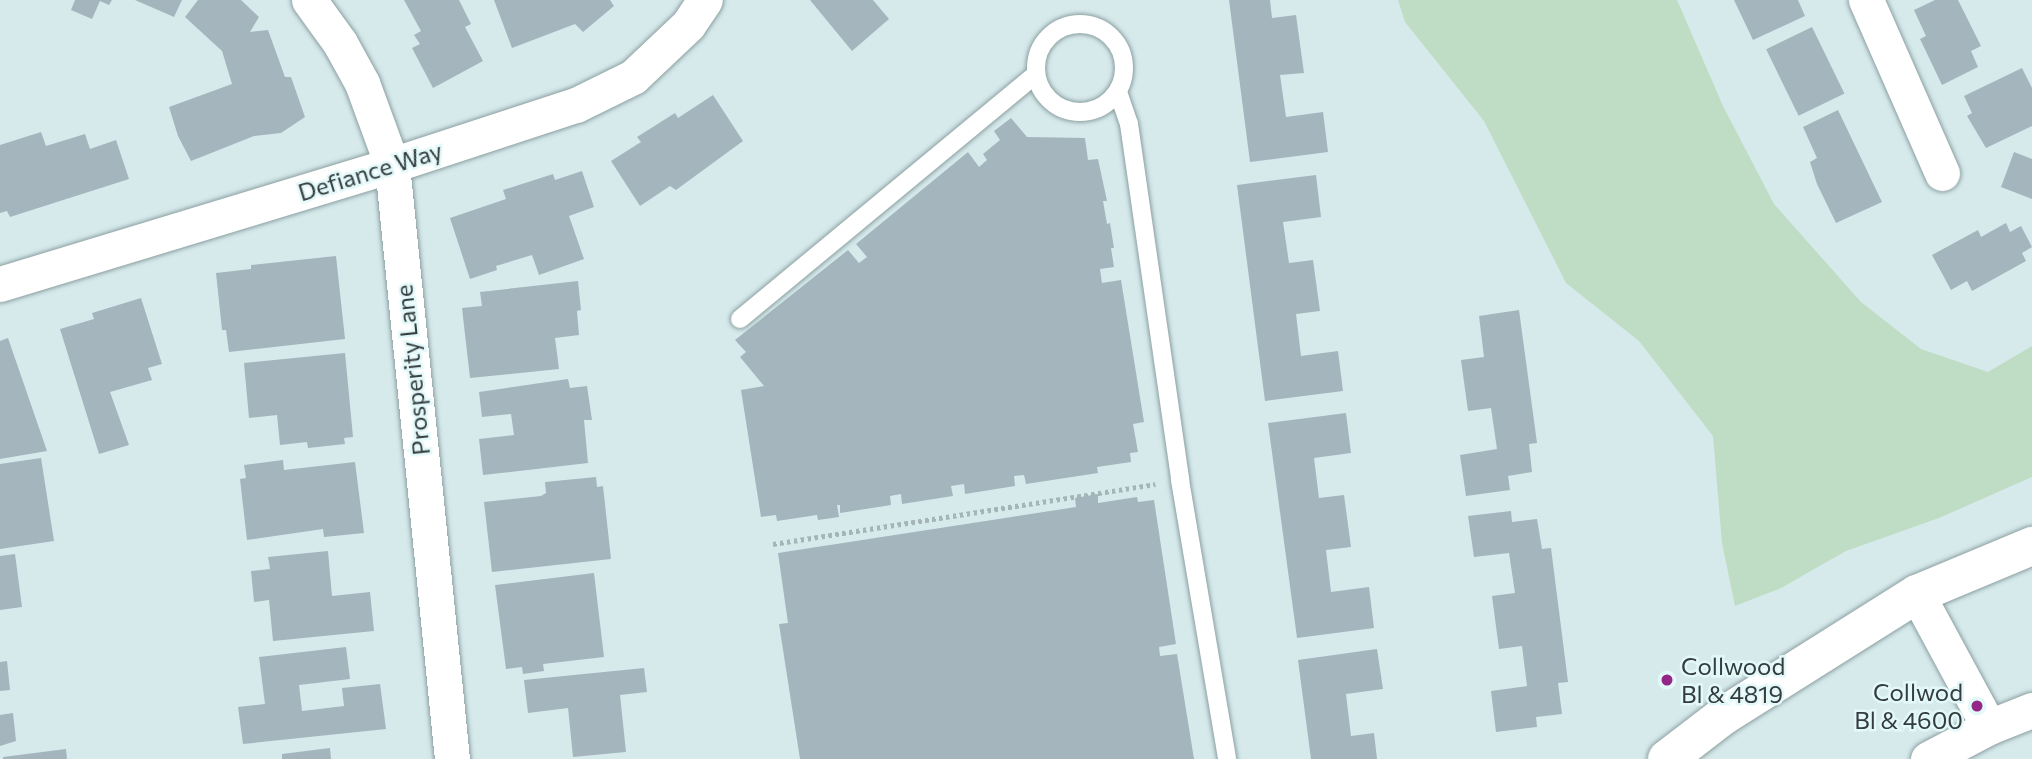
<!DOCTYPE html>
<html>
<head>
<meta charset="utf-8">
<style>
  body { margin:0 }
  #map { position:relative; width:2032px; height:759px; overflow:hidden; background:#d6eaec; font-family:Commissioner,sans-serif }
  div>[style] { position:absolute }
  .green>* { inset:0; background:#beddc4 }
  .building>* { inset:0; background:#a4b5bd; transform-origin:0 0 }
  .path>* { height:4.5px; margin-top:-2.25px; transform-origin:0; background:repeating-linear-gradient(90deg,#a5b5b7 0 3.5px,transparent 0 7px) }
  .roads { filter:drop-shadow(0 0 2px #8c9fa1) drop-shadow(0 0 2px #8c9fa1) }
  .lane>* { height:18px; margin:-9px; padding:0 9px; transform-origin:9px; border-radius:9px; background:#fff }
  .lane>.ring { margin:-9px; padding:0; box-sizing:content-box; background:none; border:18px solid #fff; border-radius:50% }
  .street>* { height:35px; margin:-17.5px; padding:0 17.5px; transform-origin:17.5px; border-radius:17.5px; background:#fff }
  .secondary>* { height:38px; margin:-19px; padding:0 19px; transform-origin:19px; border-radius:19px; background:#fff }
  .dots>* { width:19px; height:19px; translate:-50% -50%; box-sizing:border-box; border:4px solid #e3f8f9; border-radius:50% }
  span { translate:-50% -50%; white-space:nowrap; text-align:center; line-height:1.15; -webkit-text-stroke:5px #e3f8f9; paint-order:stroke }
  .street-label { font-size:24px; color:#343c3d }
  .poi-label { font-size:24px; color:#343c3d }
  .left { translate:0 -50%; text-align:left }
  .right { translate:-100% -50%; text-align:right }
</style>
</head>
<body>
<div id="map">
  <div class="green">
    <div style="clip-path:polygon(1398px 0,1677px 0,1723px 106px,1774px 204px,1861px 302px,1921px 349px,1988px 372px,2032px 346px,2032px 477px,1939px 518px,1846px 551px,1781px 588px,1735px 606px,1722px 543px,1713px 436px,1639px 341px,1566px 283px,1484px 121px,1405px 22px)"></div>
  </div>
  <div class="building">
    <div style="clip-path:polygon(75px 0,112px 0,109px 5px,100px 1px,92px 19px,71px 10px)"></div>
    <div style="clip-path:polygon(135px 0,182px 0,174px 17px)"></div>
    <div style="clip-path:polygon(198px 0,241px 0,259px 17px,250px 32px,268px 30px,285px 77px,291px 77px,305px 117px,281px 133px,254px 136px,191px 161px,178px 136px,169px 107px,232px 84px,222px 51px,185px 17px)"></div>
    <div style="clip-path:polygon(404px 0,459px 0,471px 24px,465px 27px,483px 61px,433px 88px,412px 48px,420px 44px,414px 35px,421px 31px)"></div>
    <div style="clip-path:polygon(494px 0,610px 0,614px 6px,583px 32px,575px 24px,512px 48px)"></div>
    <div style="clip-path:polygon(810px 0,873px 0,889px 19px,852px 51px)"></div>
    <div style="clip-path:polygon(1229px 0,1270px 0,1272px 18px,1296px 15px,1304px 73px,1280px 75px,1286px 117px,1323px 112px,1328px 152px,1250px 162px)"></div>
    <div style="clip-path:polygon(1734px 0,1798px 0,1805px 16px,1753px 40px)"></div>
    <div style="clip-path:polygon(1935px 0,1958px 0,1981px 46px,1971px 51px,1978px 67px,1942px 85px,1920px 39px,1926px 36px,1914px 10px)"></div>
    <div style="left:1812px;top:27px;width:74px;height:51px;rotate:64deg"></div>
    <div style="clip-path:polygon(2022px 68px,2032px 88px,2032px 126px,1986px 148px,1967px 116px,1972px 113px,1964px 96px)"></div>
    <div style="clip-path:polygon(713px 95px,743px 141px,676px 190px,670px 186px,640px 206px,611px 161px,641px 142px,637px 137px,675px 113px,678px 118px)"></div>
    <div style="clip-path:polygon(1838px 110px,1882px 202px,1836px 223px,1817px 184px,1810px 162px,1817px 158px,1803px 127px)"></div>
    <div style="clip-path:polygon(1011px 118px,1027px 137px,1085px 138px,1088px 160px,1098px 159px,1107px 201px,1103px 201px,1107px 224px,1110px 223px,1114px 248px,1111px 248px,1114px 267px,1100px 269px,1102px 283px,1121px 280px,1144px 422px,1133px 424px,1138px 452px,1130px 453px,1131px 462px,1097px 467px,1098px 473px,1026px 484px,1024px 475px,1014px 476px,1015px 486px,965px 494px,964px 484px,951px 486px,953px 496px,902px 504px,901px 494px,890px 496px,891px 505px,840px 513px,840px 505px,837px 505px,839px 517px,818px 520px,817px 515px,777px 521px,776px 515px,761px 517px,741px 390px,764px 386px,740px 357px,746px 352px,735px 340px,848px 250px,859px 263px,867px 257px,856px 244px,968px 152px,979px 167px,987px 160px,983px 154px,1000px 140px,994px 131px)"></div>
    <div style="clip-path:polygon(41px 132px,46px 146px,85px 134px,90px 149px,116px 140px,129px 179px,10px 217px,7px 211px,0 213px,0 145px)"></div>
    <div style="clip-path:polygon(2014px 152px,2032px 159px,2032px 199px,2001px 187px)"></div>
    <div style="clip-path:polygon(582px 171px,594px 207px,569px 216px,584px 259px,539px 275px,532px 255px,496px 266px,497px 270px,470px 279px,450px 218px,506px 199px,503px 190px,553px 174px,555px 180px)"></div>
    <div style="clip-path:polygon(1316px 175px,1321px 217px,1283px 222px,1289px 263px,1313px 260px,1320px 311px,1296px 314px,1301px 356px,1338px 351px,1343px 391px,1265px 401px,1237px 185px)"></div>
    <div style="clip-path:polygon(2006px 223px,2010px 232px,2021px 226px,2032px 247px,2022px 253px,2026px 261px,1972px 291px,1967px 281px,1951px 290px,1932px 255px,1978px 230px,1981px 237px)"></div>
    <div style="clip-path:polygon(336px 256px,345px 339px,229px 352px,226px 330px,222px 330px,216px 273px,251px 269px,251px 265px)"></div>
    <div style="clip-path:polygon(578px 281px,581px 310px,577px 311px,579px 335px,555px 338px,559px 369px,470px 378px,462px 308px,482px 306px,480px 292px)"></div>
    <div style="clip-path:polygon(141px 298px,162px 364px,148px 368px,152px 380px,110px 392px,129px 445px,99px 454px,60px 329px,94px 319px,92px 313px)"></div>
    <div style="clip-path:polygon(1519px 310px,1537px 443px,1529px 444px,1532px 472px,1508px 476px,1510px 490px,1466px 496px,1460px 455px,1497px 449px,1491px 408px,1468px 411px,1461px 360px,1484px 357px,1479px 316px)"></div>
    <div style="clip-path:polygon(8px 338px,47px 451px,0 459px,0 341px)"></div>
    <div style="clip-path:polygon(345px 353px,353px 437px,344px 438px,345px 444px,308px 448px,307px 442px,280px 445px,277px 415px,249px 418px,244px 363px)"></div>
    <div style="clip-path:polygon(568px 379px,570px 388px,587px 386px,592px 420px,584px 420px,588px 463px,483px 475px,479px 439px,514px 435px,511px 414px,482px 417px,479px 392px)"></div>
    <div style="clip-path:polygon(1346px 413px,1351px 453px,1314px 458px,1319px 498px,1344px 495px,1351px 547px,1326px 550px,1331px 592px,1369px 587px,1374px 628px,1297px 638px,1268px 423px)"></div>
    <div style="clip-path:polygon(41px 458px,54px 541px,0 549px,0 464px)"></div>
    <div style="clip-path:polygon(283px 460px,284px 470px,355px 462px,364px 533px,324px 537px,323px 529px,247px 540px,240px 479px,246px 478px,244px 465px)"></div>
    <div style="clip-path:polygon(596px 477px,597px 487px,603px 486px,611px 559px,492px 572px,484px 502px,541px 496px,546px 493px,545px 482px)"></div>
    <div style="clip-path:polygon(1098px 494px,1098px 503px,1137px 497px,1138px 502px,1154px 500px,1176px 644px,1159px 647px,1160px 656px,1177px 654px,1194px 759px,800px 759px,779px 624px,788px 623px,778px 553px,1076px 507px,1075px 498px)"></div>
    <div style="clip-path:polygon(1511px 511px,1512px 522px,1537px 519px,1542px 549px,1551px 548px,1568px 682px,1558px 683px,1562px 714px,1536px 717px,1537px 727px,1496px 732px,1491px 691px,1527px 686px,1522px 646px,1499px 649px,1492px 596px,1515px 593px,1509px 553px,1474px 557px,1468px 516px)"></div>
    <div style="clip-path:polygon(328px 551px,332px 596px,370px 592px,374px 631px,273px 641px,269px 600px,254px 602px,251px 571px,270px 569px,268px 557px)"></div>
    <div style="clip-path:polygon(15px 554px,22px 607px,0 610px,0 556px)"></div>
    <div style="clip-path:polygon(594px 573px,604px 657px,543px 664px,544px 671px,523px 674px,522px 667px,506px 669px,495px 585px)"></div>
    <div style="clip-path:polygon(346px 647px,350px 679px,299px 685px,302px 711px,344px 706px,342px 688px,380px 684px,386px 729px,243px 744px,238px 707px,265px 704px,259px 657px)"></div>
    <div style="clip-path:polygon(1377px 649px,1383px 689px,1346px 694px,1351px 736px,1374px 733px,1377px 759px,1311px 759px,1298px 660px)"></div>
    <div style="clip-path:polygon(7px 661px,10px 690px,0 691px,0 662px)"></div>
    <div style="clip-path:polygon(644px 668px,647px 692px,620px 695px,626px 752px,573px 757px,568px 708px,528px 713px,524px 680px)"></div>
    <div style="clip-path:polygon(13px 713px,16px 741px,0 746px,0 715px)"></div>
    <div style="clip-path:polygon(330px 748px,331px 759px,282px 759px,282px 754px)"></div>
    <div style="clip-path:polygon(66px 749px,67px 759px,3px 759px,3px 757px)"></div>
  </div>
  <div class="path">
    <div style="left:773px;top:544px;width:387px;rotate:-8.9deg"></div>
  </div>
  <div class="roads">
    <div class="lane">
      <div class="ring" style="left:1036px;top:24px;width:70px;height:70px"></div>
      <div style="left:1118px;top:92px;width:34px;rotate:71deg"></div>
      <div style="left:1129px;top:124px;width:360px;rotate:81.8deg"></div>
      <div style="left:1180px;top:480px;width:283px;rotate:80.4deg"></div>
      <div style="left:740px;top:319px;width:384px;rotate:-39.6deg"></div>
    </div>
    <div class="street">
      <div style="left:309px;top:0;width:53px;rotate:54.2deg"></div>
      <div style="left:340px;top:43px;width:46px;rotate:61.2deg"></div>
      <div style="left:362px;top:83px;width:87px;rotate:69.9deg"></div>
      <div style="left:392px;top:165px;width:597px;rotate:84.23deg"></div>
      <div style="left:1866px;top:0;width:189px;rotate:66.3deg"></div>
      <div style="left:0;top:284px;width:410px;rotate:-16.9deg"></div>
      <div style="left:392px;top:165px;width:194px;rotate:-18.1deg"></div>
      <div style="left:576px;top:105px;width:64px;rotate:-26.2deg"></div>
      <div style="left:633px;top:77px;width:76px;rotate:-43.4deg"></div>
      <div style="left:688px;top:25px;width:30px;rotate:-56deg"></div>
      <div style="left:1917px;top:594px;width:151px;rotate:61.6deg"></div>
      <div style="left:1928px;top:759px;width:69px;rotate:-27.7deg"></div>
      <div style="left:1989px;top:727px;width:46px;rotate:-21.6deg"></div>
    </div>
    <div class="secondary">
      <div style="left:1667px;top:759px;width:71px;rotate:-37.5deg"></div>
      <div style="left:1723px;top:716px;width:229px;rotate:-32.2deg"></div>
      <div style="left:1917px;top:594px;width:125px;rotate:-22.7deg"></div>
    </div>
  </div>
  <div class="dots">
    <div style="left:1667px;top:680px;background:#942687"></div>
    <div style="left:1977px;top:706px;background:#942687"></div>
  </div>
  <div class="street-label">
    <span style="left:370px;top:171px;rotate:-17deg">Defiance Way</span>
    <span style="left:412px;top:370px;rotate:-96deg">Prosperity Lane</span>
  </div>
  <div class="poi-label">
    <span class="left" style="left:1681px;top:680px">Collwood<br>Bl &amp; 4819</span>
    <span class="right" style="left:1963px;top:706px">Collwod<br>Bl &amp; 4600</span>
  </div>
</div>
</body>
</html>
